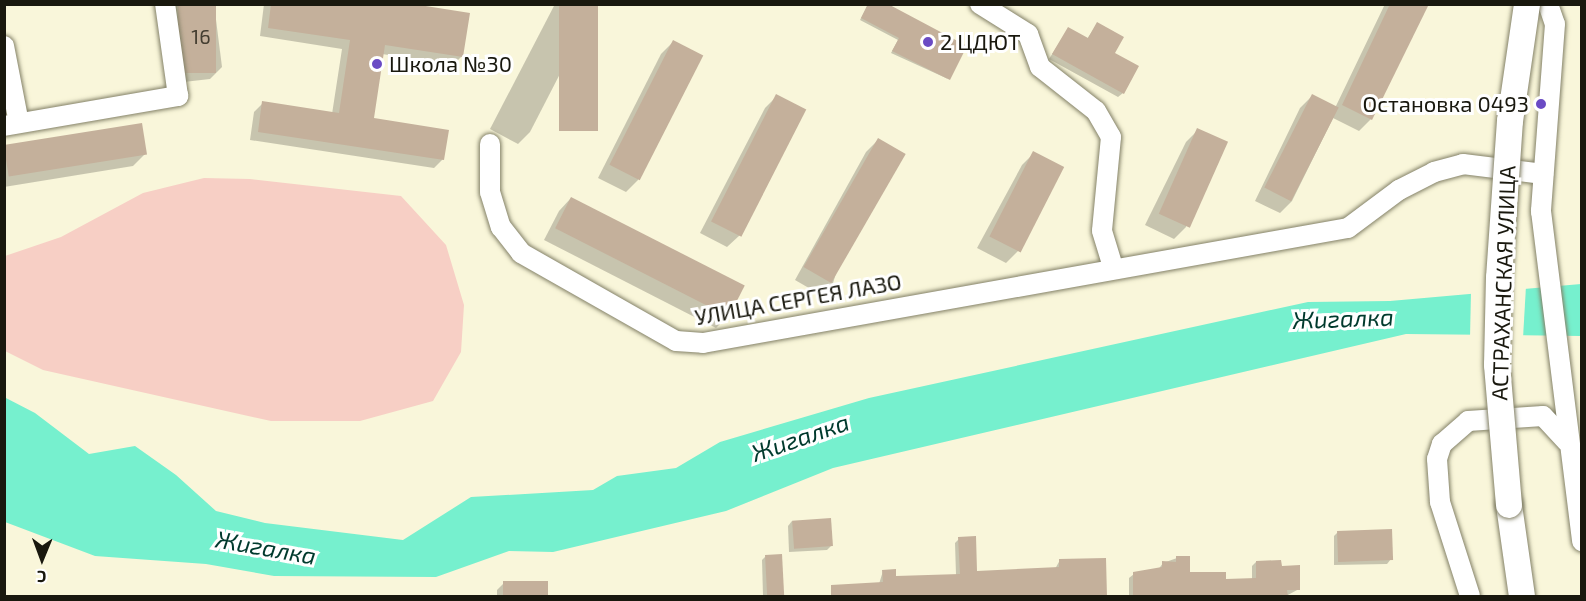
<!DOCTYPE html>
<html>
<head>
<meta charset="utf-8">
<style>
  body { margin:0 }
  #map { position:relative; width:1586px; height:601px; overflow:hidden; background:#f9f6da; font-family:"Exo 2",sans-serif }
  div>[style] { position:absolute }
  .green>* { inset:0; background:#f7cfc5 }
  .water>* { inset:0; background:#76f0ce }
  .pier>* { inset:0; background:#f9f6da }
  .shadow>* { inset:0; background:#0003 }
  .building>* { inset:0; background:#c4b09b; transform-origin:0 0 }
  .roads { filter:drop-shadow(0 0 2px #838167) drop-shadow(0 0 2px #838167) }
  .minor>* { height:20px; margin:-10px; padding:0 10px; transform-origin:10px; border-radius:10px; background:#fff }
  .major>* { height:26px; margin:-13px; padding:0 13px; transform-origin:13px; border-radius:13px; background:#fff }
  .bridges { filter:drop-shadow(0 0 2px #838167) drop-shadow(0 0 2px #838167) }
  .major-bridge>* { height:26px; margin:-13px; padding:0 13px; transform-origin:13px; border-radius:13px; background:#fff }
  .dots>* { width:16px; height:16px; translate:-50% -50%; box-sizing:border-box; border:3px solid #fff; border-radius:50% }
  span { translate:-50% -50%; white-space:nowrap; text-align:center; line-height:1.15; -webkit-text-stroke:6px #fff; paint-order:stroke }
  .number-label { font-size:20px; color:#443e31 }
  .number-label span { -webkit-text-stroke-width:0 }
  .poi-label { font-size:22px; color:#19180e }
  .left { translate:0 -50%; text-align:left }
  .right { translate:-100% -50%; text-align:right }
  .street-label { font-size:22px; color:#19180e }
  .water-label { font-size:24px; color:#003a2d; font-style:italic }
  .frame { position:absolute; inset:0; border:6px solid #19180e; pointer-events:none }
  .north { position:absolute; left:12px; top:529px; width:60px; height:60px; -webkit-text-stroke:4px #fff; paint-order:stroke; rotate:181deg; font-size:16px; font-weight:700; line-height:24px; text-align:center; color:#19180e }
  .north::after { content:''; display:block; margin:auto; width:21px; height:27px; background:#19180e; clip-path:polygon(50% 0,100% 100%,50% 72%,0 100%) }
</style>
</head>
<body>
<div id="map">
  <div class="green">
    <div style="clip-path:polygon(204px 178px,250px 179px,401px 196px,446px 245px,464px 305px,461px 352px,433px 401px,360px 421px,271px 421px,43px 370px,5px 351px,5px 256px,61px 237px,143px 193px)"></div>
  </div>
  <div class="water">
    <div style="clip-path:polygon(1581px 284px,1581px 336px,1406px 334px,833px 468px,726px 511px,553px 552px,509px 551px,436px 577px,274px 576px,206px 564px,95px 556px,5px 522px,4px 397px,35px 413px,89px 454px,135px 446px,176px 475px,216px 511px,265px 523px,403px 540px,471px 497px,593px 490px,617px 476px,676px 468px,720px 442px,869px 398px,1308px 302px,1390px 301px)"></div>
  </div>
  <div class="pier">
    <div style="clip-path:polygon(1526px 286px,1523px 338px,1470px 338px,1471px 291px)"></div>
  </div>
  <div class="shadow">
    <div style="clip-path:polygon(165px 4px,214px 4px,222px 67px,210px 79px,175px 83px)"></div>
    <div style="clip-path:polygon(264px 4px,403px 4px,462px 56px,453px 65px,382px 54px,372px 120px,443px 159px,434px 168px,250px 140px,254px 112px,263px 103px,332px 114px,342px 49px,260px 36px)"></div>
    <div style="clip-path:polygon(555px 4px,596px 4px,530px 132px,518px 144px,490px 129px)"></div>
    <div style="clip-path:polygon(868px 4px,948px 79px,891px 53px,898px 40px,860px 20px)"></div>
    <div style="clip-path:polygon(1385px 4px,1427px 4px,1371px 119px,1359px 131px,1333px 118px,1292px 201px,1280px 213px,1255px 201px,1300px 108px,1312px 96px,1335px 108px)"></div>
    <div style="clip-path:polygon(1097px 24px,1113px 54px,1123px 93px,1118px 97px,1049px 59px,1068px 29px,1087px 39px)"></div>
    <div style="clip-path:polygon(673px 42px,638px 180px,626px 192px,598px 178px,661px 54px)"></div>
    <div style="clip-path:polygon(777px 96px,740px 235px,727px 247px,700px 233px,765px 108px)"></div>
    <div style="clip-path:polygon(1198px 130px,1186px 227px,1174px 239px,1145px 225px,1186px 142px)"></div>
    <div style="clip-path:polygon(878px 140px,833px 283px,821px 295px,795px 280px,866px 152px)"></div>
    <div style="clip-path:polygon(4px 146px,145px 154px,133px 166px,4px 187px)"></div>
    <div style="clip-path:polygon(1034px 153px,1018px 251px,1006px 263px,977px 248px,1022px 165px)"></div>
    <div style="clip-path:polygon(571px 198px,728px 316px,716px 328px,544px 240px,559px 211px)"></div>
    <div style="clip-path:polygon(792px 521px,831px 546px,827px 550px,789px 552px,788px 526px)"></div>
    <div style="clip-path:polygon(1338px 532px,1391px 559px,1387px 564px,1334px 565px,1334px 536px)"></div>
    <div style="clip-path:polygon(959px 539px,976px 573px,1055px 569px,1060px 560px,1105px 596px,879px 584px,883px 571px,895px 577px,956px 575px,955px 543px)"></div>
    <div style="clip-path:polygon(766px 556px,782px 596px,763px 596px,762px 560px)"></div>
    <div style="clip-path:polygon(1177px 558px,1188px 574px,1225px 581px,1252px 580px,1252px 566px,1256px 562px,1280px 567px,1299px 589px,1286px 596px,1129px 596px,1129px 578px,1134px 574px,1158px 570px,1163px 563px)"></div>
    <div style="clip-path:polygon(504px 583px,547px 596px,497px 596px,497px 590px)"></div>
  </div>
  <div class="building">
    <div style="left:178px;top:4px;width:38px;height:69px"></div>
    <div style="clip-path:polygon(271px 4px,413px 4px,470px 13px,463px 57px,385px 45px,374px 118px,449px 130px,444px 160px,258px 132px,262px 101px,339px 113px,350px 40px,268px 28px)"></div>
    <div style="left:559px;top:4px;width:39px;height:127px"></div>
    <div style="clip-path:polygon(868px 4px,888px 4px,967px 46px,950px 80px,892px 51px,899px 38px,861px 18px)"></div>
    <div style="clip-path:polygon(1390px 4px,1429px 4px,1372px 120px,1342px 105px)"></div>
    <div style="clip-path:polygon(1097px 22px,1124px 37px,1115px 53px,1139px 66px,1124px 94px,1052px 54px,1068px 27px,1088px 38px)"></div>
    <div style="left:673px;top:40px;width:34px;height:140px;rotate:27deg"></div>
    <div style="left:776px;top:94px;width:34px;height:143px;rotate:27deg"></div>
    <div style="left:1312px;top:94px;width:30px;height:105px;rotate:27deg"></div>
    <div style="left:142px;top:123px;width:32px;height:140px;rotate:81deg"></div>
    <div style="left:1197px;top:128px;width:34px;height:94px;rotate:24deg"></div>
    <div style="left:878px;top:138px;width:32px;height:149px;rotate:30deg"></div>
    <div style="left:1033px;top:151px;width:35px;height:96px;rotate:27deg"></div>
    <div style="left:571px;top:197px;width:195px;height:35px;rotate:27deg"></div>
    <div style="left:831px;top:518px;width:28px;height:39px;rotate:86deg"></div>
    <div style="left:1392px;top:529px;width:31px;height:55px;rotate:88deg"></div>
    <div style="clip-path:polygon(976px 536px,977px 571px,1059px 567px,1059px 559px,1106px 558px,1107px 597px,831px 597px,831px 585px,883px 582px,882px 570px,896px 569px,896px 576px,960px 574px,958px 537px)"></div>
    <div style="left:782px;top:554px;width:43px;height:17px;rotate:87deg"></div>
    <div style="clip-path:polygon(1176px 556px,1190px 556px,1190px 572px,1226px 572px,1226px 579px,1256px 578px,1256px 561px,1281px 560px,1282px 566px,1300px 565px,1300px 590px,1287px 590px,1288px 597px,1133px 597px,1133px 572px,1162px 567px,1162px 561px,1176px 562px)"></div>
    <div style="left:548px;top:581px;width:16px;height:45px;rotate:90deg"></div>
  </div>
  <div class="roads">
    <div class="minor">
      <div style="left:980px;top:4px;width:57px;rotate:32deg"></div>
      <div style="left:1028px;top:34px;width:35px;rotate:70deg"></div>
      <div style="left:1040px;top:67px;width:71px;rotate:38.2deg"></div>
      <div style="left:1096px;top:111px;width:30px;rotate:60deg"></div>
      <div style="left:1111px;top:137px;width:94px;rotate:95.5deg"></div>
      <div style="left:1102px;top:231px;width:38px;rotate:73deg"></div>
      <div style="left:1548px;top:4px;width:21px;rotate:71deg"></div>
      <div style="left:1555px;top:24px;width:188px;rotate:94.3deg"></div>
      <div style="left:1541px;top:211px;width:333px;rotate:82.9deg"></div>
      <div style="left:4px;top:46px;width:78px;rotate:79deg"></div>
      <div style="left:4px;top:126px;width:177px;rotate:-9.8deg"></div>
      <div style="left:178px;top:96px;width:93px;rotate:-98deg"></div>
      <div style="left:490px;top:144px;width:48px;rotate:90deg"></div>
      <div style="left:490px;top:192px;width:37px;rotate:73deg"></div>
      <div style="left:501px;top:227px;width:33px;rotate:52deg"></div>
      <div style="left:521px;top:253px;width:178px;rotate:29.6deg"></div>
      <div style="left:676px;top:341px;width:27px;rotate:4deg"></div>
      <div style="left:703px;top:343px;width:655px;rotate:-10.11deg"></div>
      <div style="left:1348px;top:228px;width:64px;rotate:-36.7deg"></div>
      <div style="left:1399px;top:190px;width:39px;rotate:-27deg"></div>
      <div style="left:1434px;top:172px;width:30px;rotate:-15deg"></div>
      <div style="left:1463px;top:164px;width:81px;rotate:7.1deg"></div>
      <div style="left:1470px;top:596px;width:99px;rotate:-107.7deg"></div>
      <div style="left:1440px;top:502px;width:43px;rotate:-94deg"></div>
      <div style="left:1437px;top:459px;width:16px;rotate:-72deg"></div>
      <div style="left:1442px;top:444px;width:35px;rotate:-41deg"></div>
      <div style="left:1468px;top:421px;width:75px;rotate:-3.8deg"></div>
      <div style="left:1543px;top:416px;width:35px;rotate:47deg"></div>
    </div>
    <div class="major">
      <div style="left:1509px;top:505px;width:92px;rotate:81.9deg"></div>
    </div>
  </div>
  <div class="bridges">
    <div class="major-bridge">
      <div style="left:1509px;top:505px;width:141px;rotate:-94.9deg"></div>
      <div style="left:1497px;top:365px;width:87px;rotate:-88.7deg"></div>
      <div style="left:1499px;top:278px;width:157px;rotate:-86deg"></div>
      <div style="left:1510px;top:121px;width:118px;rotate:-81.7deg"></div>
    </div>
  </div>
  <div class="dots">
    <div style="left:928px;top:42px;background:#6a4bc4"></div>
    <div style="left:377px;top:64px;background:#6a4bc4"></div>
    <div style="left:1541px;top:104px;background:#6a4bc4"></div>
  </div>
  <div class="number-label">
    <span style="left:201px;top:36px">16</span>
  </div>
  <div class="poi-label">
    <span class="left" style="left:940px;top:42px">2 ЦДЮТ</span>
    <span class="left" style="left:389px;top:64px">Школа №30</span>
    <span class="right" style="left:1529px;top:104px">Остановка 0493</span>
  </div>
  <div class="street-label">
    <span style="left:1503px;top:283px;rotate:-88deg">АСТРАХАНСКАЯ УЛИЦА</span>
    <span style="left:798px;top:299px;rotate:-10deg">УЛИЦА СЕРГЕЯ ЛАЗО</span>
  </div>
  <div class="water-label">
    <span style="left:1343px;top:318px;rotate:-2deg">Жигалка</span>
    <span style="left:800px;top:437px;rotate:-19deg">Жигалка</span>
    <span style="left:266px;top:547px;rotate:10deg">Жигалка</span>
  </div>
  <div class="frame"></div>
  <div class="north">С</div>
</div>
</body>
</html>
